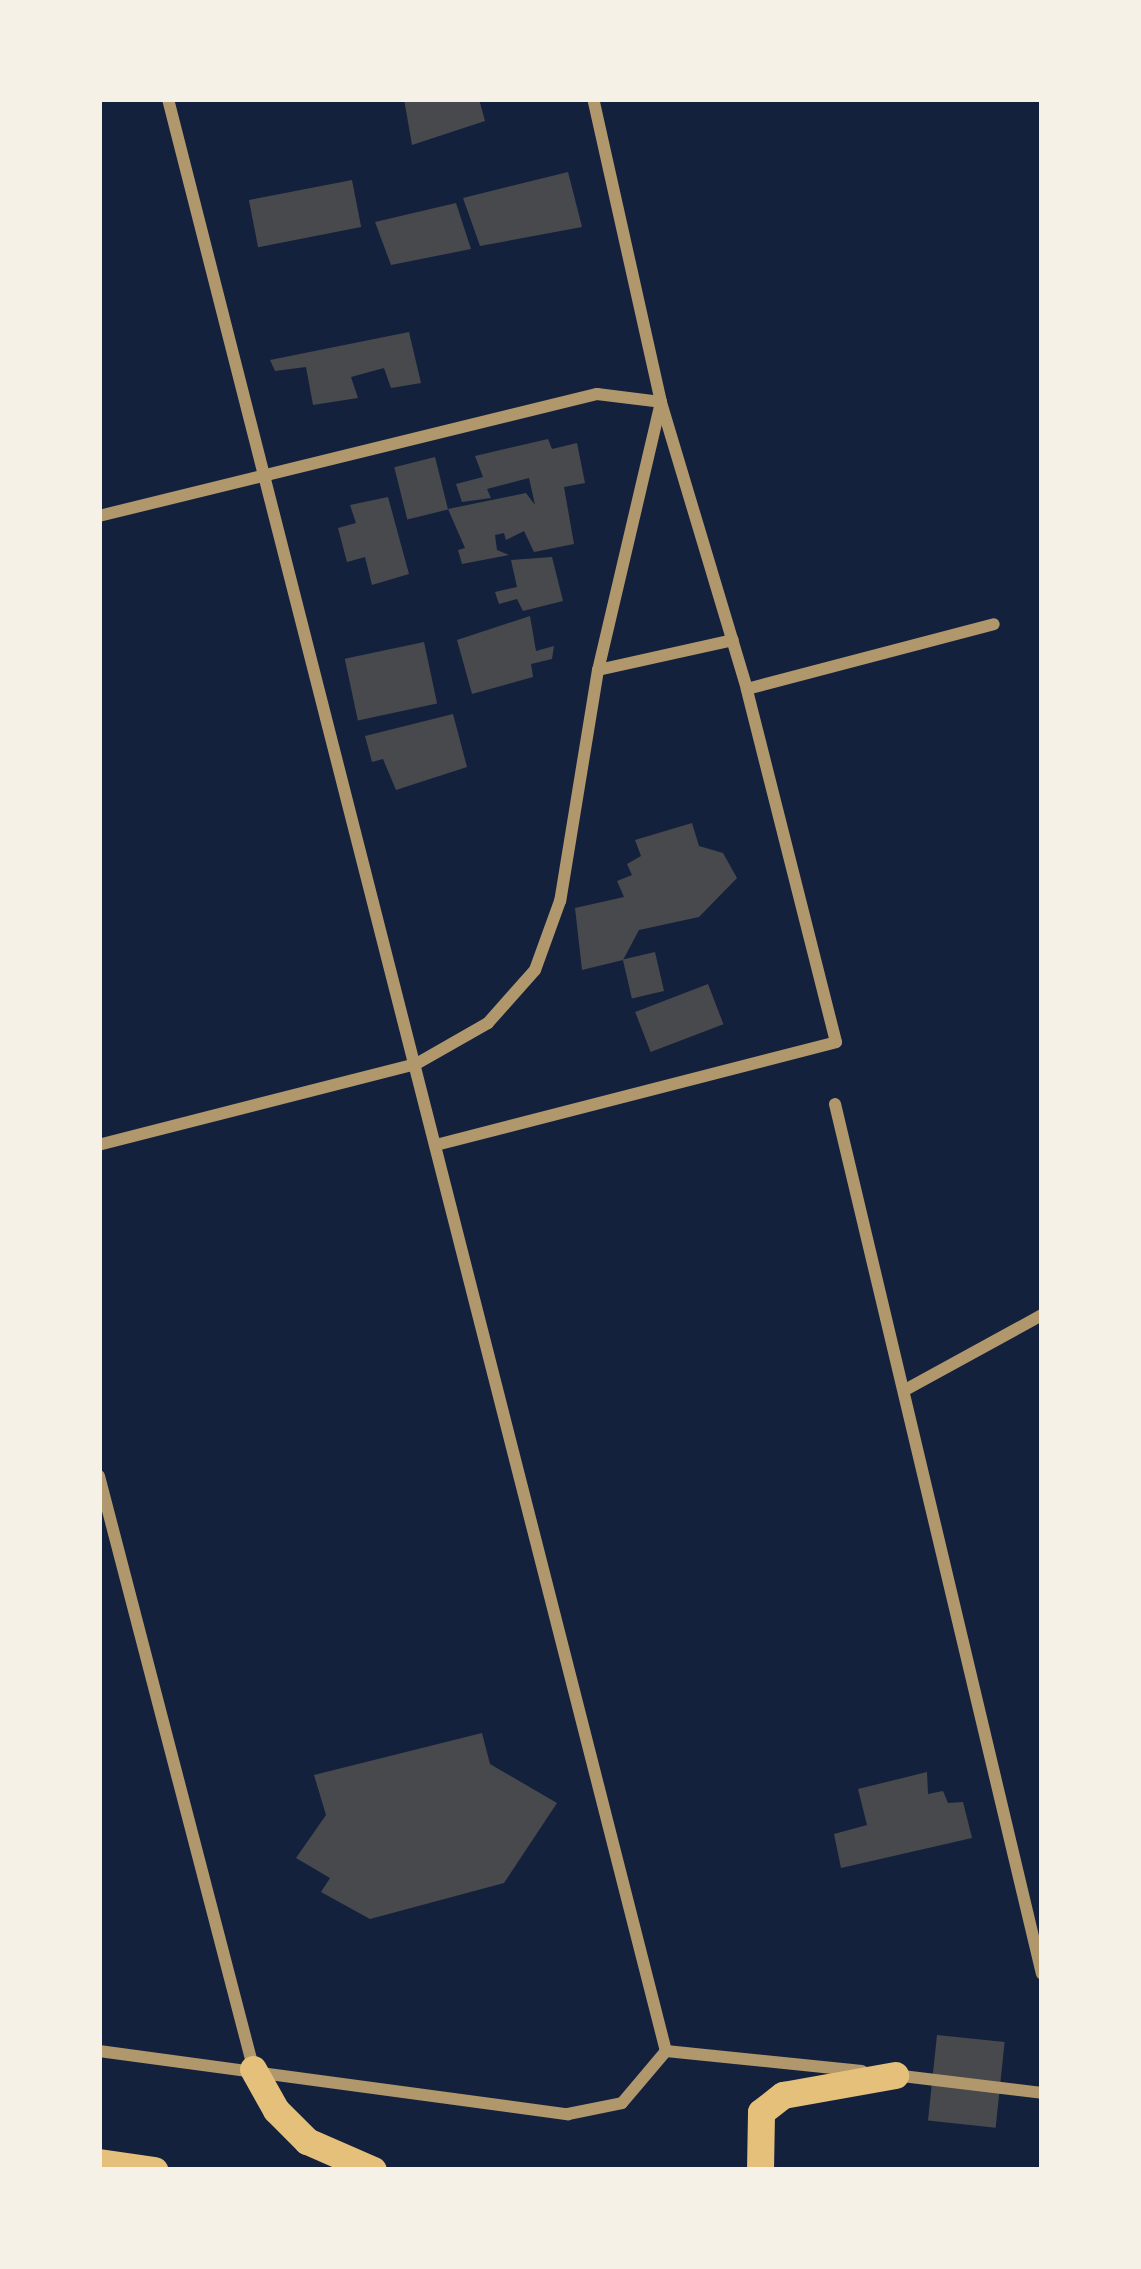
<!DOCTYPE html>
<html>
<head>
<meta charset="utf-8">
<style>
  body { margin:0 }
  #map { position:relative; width:1141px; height:2269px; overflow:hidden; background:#14213d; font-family:Raleway,sans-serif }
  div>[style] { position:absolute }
  .building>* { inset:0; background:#48494c; transform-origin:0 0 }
  .minor>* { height:12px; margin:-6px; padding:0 6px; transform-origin:6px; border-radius:6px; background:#b1986c }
  .primary>* { height:27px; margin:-13.5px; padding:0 13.5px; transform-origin:13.5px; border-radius:13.5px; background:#e5c07b }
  span { translate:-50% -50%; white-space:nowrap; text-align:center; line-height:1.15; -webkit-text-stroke:9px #f6f1e7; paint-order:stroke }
  .frame { position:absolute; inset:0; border:102px solid #f6f1e7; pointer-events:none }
</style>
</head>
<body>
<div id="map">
  <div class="building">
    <div style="clip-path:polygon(404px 99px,479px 99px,485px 121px,412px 145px)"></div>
    <div style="clip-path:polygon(568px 172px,582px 227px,480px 246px,463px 198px)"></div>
    <div style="left:352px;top:180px;width:48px;height:105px;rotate:79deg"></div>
    <div style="clip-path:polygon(456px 203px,471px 249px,391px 265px,375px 222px)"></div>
    <div style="clip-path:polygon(409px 332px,421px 383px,391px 388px,384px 368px,351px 377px,358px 398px,313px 405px,306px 367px,275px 371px,270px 360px)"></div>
    <div style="clip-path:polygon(548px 439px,552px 449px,577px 443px,585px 483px,564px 487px,574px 544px,534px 552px,524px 531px,506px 540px,504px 533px,495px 535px,497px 550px,509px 555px,462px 564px,458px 550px,465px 548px,448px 509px,526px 493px,535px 505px,529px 478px,487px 489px,491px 498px,462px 502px,456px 484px,483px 477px,475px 456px)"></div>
    <div style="left:435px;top:457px;width:54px;height:42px;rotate:76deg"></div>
    <div style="clip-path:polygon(388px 497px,409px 574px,372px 585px,365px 557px,347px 562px,338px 528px,356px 523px,350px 505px)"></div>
    <div style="clip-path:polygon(552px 557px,563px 601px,523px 611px,517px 599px,499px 604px,495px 592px,517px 587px,511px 560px)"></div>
    <div style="clip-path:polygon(530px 616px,536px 651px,554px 646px,552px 659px,531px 664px,533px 677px,472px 694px,457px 640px)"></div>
    <div style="left:424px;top:642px;width:63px;height:81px;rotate:78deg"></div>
    <div style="clip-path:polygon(453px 714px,467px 767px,396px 790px,383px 759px,372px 762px,365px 736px)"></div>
    <div style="clip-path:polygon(692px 823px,699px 846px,723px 853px,737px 878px,699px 917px,639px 930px,623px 960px,582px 970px,575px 908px,624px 897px,617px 881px,632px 875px,627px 864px,641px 856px,635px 840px)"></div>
    <div style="left:655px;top:952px;width:40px;height:33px;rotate:77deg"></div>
    <div style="left:708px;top:984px;width:43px;height:78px;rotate:69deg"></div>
    <div style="clip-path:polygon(482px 1733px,490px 1764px,557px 1803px,504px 1883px,370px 1919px,321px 1892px,330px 1878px,296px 1858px,326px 1815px,314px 1775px)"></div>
    <div style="clip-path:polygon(927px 1772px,928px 1794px,943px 1791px,948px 1803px,963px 1802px,972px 1838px,841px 1868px,834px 1834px,867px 1825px,858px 1789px)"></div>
    <div style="left:937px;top:2035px;width:68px;height:86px;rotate:6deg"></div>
  </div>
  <div class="minor">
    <div style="left:168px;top:99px;width:2015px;rotate:75.69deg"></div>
    <div style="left:99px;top:516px;width:513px;rotate:-13.77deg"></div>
    <div style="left:597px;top:394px;width:64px;rotate:7.1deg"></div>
    <div style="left:661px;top:402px;width:275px;rotate:103.2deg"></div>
    <div style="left:598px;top:670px;width:234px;rotate:99.3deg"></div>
    <div style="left:560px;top:901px;width:73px;rotate:109.9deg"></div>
    <div style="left:535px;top:970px;width:71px;rotate:131.6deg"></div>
    <div style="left:488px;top:1023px;width:83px;rotate:150.3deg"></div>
    <div style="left:416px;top:1064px;width:327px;rotate:165.7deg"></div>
    <div style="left:598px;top:670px;width:138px;rotate:-12.5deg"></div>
    <div style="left:747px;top:689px;width:255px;rotate:-14.7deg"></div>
    <div style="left:835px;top:1104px;width:894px;rotate:76.62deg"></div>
    <div style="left:436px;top:1145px;width:413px;rotate:-14.4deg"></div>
    <div style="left:836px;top:1042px;width:364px;rotate:-104.2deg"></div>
    <div style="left:747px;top:689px;width:300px;rotate:-106.7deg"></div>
    <div style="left:661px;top:402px;width:311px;rotate:-102.6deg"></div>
    <div style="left:905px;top:1390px;width:156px;rotate:-28.7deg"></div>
    <div style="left:99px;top:1476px;width:611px;rotate:75.39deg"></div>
    <div style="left:99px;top:2051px;width:473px;rotate:7.7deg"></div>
    <div style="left:568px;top:2114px;width:55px;rotate:-11.5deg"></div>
    <div style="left:622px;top:2103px;width:68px;rotate:-49.8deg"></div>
    <div style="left:666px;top:2051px;width:197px;rotate:5.8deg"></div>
    <div style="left:894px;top:2075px;width:149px;rotate:6.9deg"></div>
  </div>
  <div class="primary">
    <div style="left:253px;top:2069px;width:47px;rotate:60.7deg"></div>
    <div style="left:276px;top:2110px;width:44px;rotate:45deg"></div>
    <div style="left:307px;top:2141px;width:72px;rotate:23.7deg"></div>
    <div style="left:99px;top:2162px;width:56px;rotate:8.3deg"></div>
    <div style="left:760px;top:2170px;width:58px;rotate:-89deg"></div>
    <div style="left:761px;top:2112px;width:28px;rotate:-38deg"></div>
    <div style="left:783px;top:2095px;width:114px;rotate:-10.1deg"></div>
  </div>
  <div class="frame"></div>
</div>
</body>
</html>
